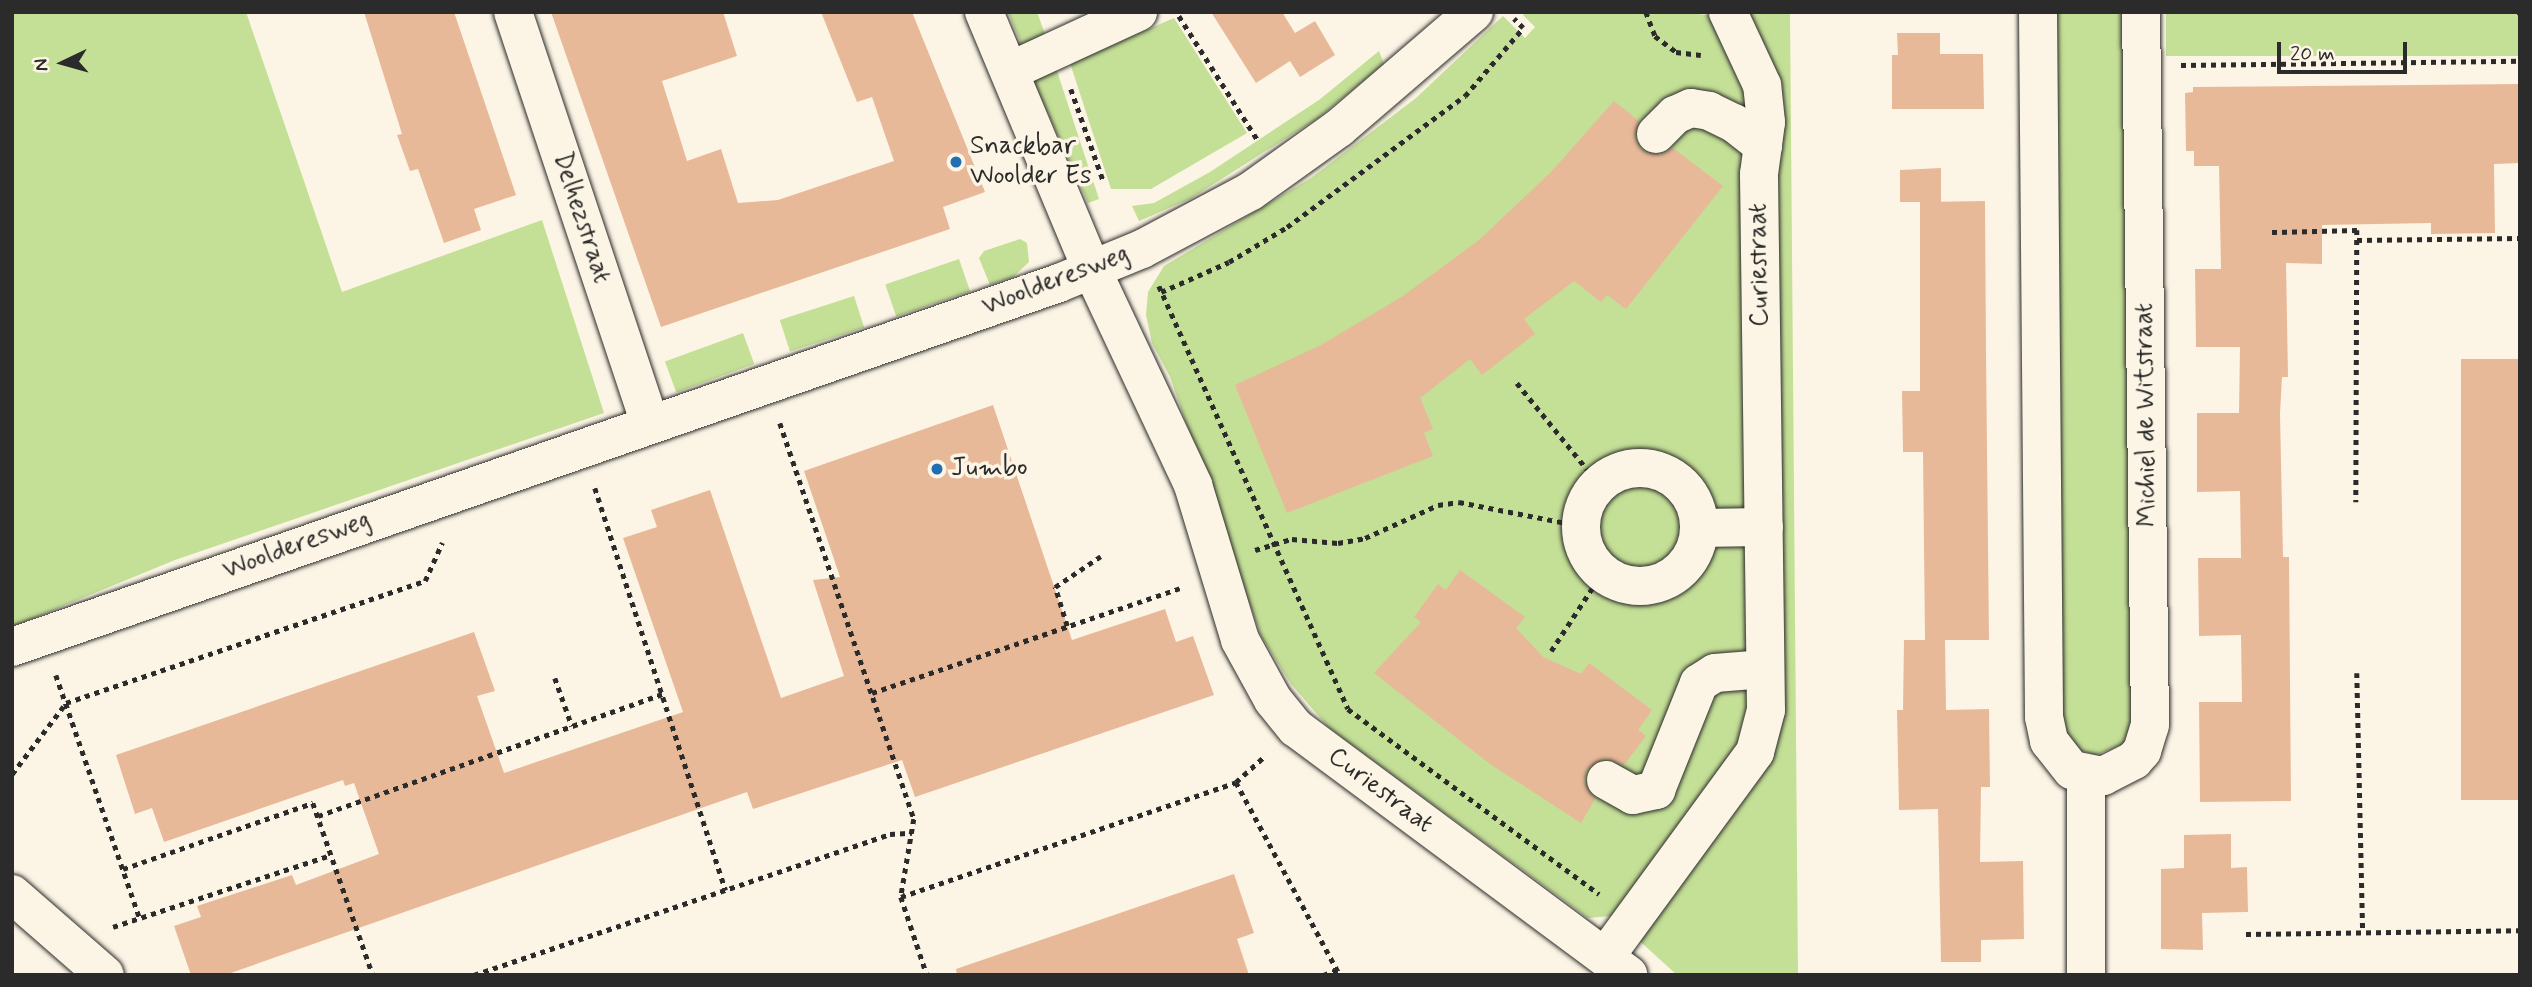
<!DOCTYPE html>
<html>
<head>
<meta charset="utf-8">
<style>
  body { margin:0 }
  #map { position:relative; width:2532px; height:987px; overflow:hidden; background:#fcf5e5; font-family:Mynerve,sans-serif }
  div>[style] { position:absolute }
  .green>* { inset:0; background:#c4df96; transform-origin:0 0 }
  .building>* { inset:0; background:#e8b999; transform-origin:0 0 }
  .path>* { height:4.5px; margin-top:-2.25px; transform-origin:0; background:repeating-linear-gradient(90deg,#2b2b2b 0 5px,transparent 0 10px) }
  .roads { filter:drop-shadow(0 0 2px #2b2b2b) drop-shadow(0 0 2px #2b2b2b) }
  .minor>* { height:38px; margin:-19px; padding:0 19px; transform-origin:19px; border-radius:19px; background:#fcf5e5 }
  .minor>.ring { margin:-19px; padding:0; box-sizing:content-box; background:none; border:38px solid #fcf5e5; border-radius:50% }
  .dots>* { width:19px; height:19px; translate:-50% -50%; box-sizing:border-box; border:4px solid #fcf5e5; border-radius:50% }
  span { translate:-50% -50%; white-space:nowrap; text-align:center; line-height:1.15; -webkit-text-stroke:7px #fcf5e5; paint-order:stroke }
  .poi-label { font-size:26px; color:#2b2b2b }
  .left { translate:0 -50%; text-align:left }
  .street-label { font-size:26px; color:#2b2b2b }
  .frame { position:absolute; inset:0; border:14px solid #2b2b2b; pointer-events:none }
  .north { position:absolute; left:28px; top:28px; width:70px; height:70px; -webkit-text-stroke:5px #fcf5e5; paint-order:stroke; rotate:265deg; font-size:19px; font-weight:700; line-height:28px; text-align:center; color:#2b2b2b }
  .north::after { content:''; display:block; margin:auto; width:24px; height:32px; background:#2b2b2b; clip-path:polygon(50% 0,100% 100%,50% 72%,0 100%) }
  .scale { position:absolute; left:2277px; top:42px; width:130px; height:32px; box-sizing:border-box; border:4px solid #2b2b2b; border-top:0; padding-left:9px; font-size:21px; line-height:24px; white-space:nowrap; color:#2b2b2b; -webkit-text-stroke:5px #fcf5e5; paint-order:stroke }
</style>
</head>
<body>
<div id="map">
  <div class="green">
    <div style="clip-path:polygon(12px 12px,246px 12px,342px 292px,542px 220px,604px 413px,175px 560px,12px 627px)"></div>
    <div style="clip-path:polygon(1008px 12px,1037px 12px,1049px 45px,1024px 51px)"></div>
    <div style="clip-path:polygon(1526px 12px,1683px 12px,1746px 20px,1747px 12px,1790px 12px,1798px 975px,1677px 975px,1612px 916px,1588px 918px,1329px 728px,1291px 684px,1261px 636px,1170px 377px,1152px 343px,1146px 315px,1148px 292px,1164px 266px,1311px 178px,1416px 98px,1503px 16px,1525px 38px,1535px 27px,1523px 15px)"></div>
    <div style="clip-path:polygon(2053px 12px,2128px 12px,2134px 717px,2123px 744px,2096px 755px,2075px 749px,2063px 737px)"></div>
    <div style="left:2166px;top:12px;width:354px;height:44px"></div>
    <div style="clip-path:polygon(1174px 18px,1247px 133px,1151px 189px,1111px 189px,1070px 63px)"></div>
    <div style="clip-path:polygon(1379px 51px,1384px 64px,1318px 118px,1190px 199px,1139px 221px,1132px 206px,1154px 203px,1210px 172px,1319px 100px)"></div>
    <div style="clip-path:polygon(1056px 68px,1099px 199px,1088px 203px,1035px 84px,1040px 75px)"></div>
    <div style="clip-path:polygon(1020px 239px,1027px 243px,1029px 262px,1013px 277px,990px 285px,979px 258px,984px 251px)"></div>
    <div style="left:959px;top:259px;width:34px;height:78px;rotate:71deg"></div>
    <div style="left:854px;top:296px;width:33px;height:78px;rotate:72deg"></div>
    <div style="left:743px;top:333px;width:33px;height:83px;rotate:70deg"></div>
  </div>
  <div class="building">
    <div style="clip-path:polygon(364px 12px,454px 12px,516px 195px,474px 209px,481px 230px,444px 243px,418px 169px,410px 171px,397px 135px,402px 134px)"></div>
    <div style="clip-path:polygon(551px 12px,723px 12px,737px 56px,662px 81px,687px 161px,721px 149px,738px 203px,778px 200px,894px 161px,872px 97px,857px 102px,821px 12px,912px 12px,985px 192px,943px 207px,950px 229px,661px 327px)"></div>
    <div style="clip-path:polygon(1211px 12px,1282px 12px,1295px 33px,1315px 21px,1335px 55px,1300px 77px,1290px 61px,1256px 83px)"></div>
    <div style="clip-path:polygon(1897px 33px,1940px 33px,1940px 54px,1983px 54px,1984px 109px,1892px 109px,1892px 55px,1898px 55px)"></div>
    <div style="clip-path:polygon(2520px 84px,2520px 163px,2494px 164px,2495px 233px,2431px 234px,2431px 223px,2322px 225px,2322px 264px,2286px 263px,2288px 377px,2282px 377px,2280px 414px,2283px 557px,2289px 557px,2291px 801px,2200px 802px,2199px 702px,2242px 702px,2241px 635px,2199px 636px,2198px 558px,2241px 558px,2240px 491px,2197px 492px,2197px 413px,2239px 413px,2240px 347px,2196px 347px,2195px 269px,2221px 269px,2219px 166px,2194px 166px,2194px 151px,2186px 151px,2185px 93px,2193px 92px,2193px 87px)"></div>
    <div style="clip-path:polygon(1614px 101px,1639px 121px,1635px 139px,1641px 150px,1661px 155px,1673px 148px,1723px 186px,1626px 309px,1607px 295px,1601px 302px,1574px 281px,1524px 319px,1535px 334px,1482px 375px,1470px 359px,1420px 398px,1433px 429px,1424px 433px,1433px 456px,1287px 513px,1235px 385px,1321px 345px,1403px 296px,1479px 240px,1551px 172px)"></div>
    <div style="clip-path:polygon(1941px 168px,1941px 202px,1926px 202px,1985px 201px,1986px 352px,1989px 640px,1945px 640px,1946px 710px,1989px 709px,1990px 787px,1981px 787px,1980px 862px,2023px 861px,2024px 939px,1981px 940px,1981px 962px,1941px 962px,1938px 809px,1899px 810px,1897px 710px,1903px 710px,1904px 640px,1925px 640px,1923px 452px,1903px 452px,1902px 391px,1920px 391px,1920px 202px,1900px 202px,1900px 170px)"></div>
    <div style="left:2461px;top:359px;width:59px;height:441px"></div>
    <div style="clip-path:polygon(993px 405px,1072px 640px,1165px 609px,1176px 642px,1193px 636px,1214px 695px,915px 797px,902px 760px,753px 809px,747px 792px,225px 975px,191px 975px,174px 926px,201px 917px,197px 906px,292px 875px,296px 885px,379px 854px,354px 783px,345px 786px,343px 780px,164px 842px,152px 808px,135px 814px,116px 755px,474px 632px,495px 691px,477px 696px,504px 773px,683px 712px,623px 538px,657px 527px,651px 510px,710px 490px,781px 698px,844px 676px,813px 580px,840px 577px,804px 471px)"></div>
    <div style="clip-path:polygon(1460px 570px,1525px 617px,1516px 628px,1543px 657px,1581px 674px,1589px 663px,1652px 710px,1638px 730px,1646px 736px,1624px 765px,1605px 758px,1587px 769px,1584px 781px,1595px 799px,1581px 823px,1490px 764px,1374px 673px,1421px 622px,1414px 617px,1438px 584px,1446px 590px)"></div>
    <div style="clip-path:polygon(2231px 834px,2231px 868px,2247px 867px,2248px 912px,2202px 913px,2203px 950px,2161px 949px,2161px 869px,2184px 868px,2184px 835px)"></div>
    <div style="clip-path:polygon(1234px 874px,1254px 933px,1237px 939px,1249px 975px,957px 975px,956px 969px)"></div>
  </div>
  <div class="path">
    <div style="left:1646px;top:12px;width:26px;rotate:69deg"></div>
    <div style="left:1655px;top:36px;width:26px;rotate:37deg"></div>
    <div style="left:1676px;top:52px;width:25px;rotate:7deg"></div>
    <div style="left:2519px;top:12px;width:2px;rotate:63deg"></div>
    <div style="left:1179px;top:16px;width:146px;rotate:57.6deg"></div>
    <div style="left:2181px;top:65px;width:339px;rotate:-0.7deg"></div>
    <div style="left:1071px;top:89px;width:96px;rotate:70.6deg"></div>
    <div style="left:2272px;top:232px;width:85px;rotate:-1.3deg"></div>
    <div style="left:2357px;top:230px;width:272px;rotate:90.2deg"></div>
    <div style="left:2357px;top:240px;width:163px;rotate:-0.7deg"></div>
    <div style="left:1159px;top:286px;width:463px;rotate:65.9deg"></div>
    <div style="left:1348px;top:709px;width:312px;rotate:36.4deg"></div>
    <div style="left:1161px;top:292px;width:74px;rotate:-23.8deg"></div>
    <div style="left:1229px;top:262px;width:68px;rotate:-31.1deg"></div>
    <div style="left:1287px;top:227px;width:221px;rotate:-36.4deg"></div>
    <div style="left:1465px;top:96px;width:89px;rotate:-49.5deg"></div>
    <div style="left:1523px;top:28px;width:13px;rotate:-135deg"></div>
    <div style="left:1517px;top:383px;width:130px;rotate:50.9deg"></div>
    <div style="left:780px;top:423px;width:418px;rotate:71.3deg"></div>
    <div style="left:914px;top:819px;width:79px;rotate:99.5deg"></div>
    <div style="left:901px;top:897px;width:82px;rotate:71.6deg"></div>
    <div style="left:595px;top:488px;width:423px;rotate:72deg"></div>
    <div style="left:1255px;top:550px;width:39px;rotate:-17deg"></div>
    <div style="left:1292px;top:539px;width:46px;rotate:5deg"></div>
    <div style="left:1338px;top:543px;width:27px;rotate:-10deg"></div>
    <div style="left:1365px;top:538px;width:80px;rotate:-24.3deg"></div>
    <div style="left:1438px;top:505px;width:21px;rotate:-8deg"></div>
    <div style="left:1459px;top:502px;width:124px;rotate:11.1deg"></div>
    <div style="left:1067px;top:626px;width:41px;rotate:-107.1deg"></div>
    <div style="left:1055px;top:587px;width:55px;rotate:-34deg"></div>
    <div style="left:1551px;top:651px;width:93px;rotate:-56.8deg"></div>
    <div style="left:2357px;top:673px;width:259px;rotate:88.7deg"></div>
    <div style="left:56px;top:675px;width:258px;rotate:71deg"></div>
    <div style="left:555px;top:678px;width:51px;rotate:70.5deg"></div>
    <div style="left:872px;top:693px;width:325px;rotate:-18.8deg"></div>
    <div style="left:12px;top:774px;width:89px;rotate:-52.7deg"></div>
    <div style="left:66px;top:703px;width:379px;rotate:-18.8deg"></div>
    <div style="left:425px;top:581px;width:42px;rotate:-65.9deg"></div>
    <div style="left:1236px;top:782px;width:219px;rotate:61.7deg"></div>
    <div style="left:318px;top:816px;width:365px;rotate:-19.5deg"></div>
    <div style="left:123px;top:869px;width:201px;rotate:-19.2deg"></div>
    <div style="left:313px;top:803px;width:182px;rotate:70.8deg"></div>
    <div style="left:901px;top:897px;width:354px;rotate:-18.9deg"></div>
    <div style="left:1236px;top:782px;width:40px;rotate:-42deg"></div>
    <div style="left:113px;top:927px;width:230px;rotate:-18.3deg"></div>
    <div style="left:2246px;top:934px;width:274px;rotate:-0.8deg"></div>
    <div style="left:474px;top:975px;width:439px;rotate:-18.7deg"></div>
    <div style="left:890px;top:834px;width:22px;rotate:-3deg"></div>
    <div style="left:1323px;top:975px;width:15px;rotate:-20deg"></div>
  </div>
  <div class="roads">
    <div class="minor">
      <div style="left:513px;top:12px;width:434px;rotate:71.6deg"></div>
      <div style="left:984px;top:12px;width:280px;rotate:67.3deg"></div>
      <div style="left:1092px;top:270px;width:238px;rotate:64.8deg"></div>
      <div style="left:1193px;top:485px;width:162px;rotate:73.1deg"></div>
      <div style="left:1240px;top:640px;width:68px;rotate:61.2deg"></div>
      <div style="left:1273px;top:700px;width:36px;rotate:51deg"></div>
      <div style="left:1296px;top:728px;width:414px;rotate:36.6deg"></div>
      <div style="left:2038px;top:12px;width:705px;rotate:89.51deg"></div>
      <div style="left:2044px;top:717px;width:25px;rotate:78deg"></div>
      <div style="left:2049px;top:741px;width:37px;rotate:52deg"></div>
      <div style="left:2072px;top:770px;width:32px;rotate:11deg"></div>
      <div style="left:2103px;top:776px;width:35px;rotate:-27deg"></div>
      <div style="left:2134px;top:760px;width:12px;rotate:-48deg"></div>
      <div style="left:2142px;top:751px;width:27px;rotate:-73deg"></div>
      <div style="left:2150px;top:725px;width:713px;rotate:-90.72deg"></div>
      <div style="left:1010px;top:71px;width:141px;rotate:-24.7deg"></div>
      <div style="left:1656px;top:134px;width:27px;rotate:-45deg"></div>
      <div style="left:1675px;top:115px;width:17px;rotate:-24deg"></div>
      <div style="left:1691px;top:108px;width:18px;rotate:9deg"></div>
      <div style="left:1709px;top:111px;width:28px;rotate:26deg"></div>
      <div style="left:1734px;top:123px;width:37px;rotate:38deg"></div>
      <div class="ring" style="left:1581px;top:468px;width:80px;height:80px"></div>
      <div style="left:1699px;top:528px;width:65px;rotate:-0.9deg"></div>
      <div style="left:12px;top:647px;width:1108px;rotate:-19.17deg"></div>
      <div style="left:1059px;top:283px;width:90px;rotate:-22.3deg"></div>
      <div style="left:1142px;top:249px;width:123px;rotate:-28deg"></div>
      <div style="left:1251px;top:191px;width:108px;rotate:-35.6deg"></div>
      <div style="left:1339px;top:128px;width:178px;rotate:-40.7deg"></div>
      <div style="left:2086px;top:776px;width:199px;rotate:90deg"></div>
      <div style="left:1606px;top:780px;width:31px;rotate:29deg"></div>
      <div style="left:1633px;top:795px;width:24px;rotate:-12deg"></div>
      <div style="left:1656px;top:790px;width:115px;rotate:-68.1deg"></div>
      <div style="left:1699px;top:683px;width:19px;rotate:-32deg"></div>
      <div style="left:1715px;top:673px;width:50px;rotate:-4.6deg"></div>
      <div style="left:12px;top:894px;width:123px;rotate:41.1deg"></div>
      <div style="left:1605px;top:957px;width:254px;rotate:-53.8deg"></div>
      <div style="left:1755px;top:752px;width:43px;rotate:-75.3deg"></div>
      <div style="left:1766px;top:710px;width:536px;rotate:-90.75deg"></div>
      <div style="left:1759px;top:174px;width:52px;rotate:-82.3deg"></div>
      <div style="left:1766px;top:122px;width:37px;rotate:-96deg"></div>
      <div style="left:1762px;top:85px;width:81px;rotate:-115deg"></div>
    </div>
  </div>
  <div class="dots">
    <div style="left:956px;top:162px;background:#1f6fb2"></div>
    <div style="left:937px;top:469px;background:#1f6fb2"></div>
  </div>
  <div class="poi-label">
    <span class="left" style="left:970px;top:162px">Snackbar<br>Woolder Es</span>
    <span class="left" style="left:951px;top:469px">Jumbo</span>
  </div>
  <div class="street-label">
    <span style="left:581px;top:218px;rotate:72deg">Delhezstraat</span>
    <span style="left:1760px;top:265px;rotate:-91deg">Curiestraat</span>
    <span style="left:1056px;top:281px;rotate:-21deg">Woolderesweg</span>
    <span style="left:2147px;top:415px;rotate:-91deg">Michiel de Witstraat</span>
    <span style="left:297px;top:546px;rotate:-20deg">Woolderesweg</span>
    <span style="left:1380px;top:791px;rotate:37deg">Curiestraat</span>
  </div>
  <div class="frame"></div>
  <div class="north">N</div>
  <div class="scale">20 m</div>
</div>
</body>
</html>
